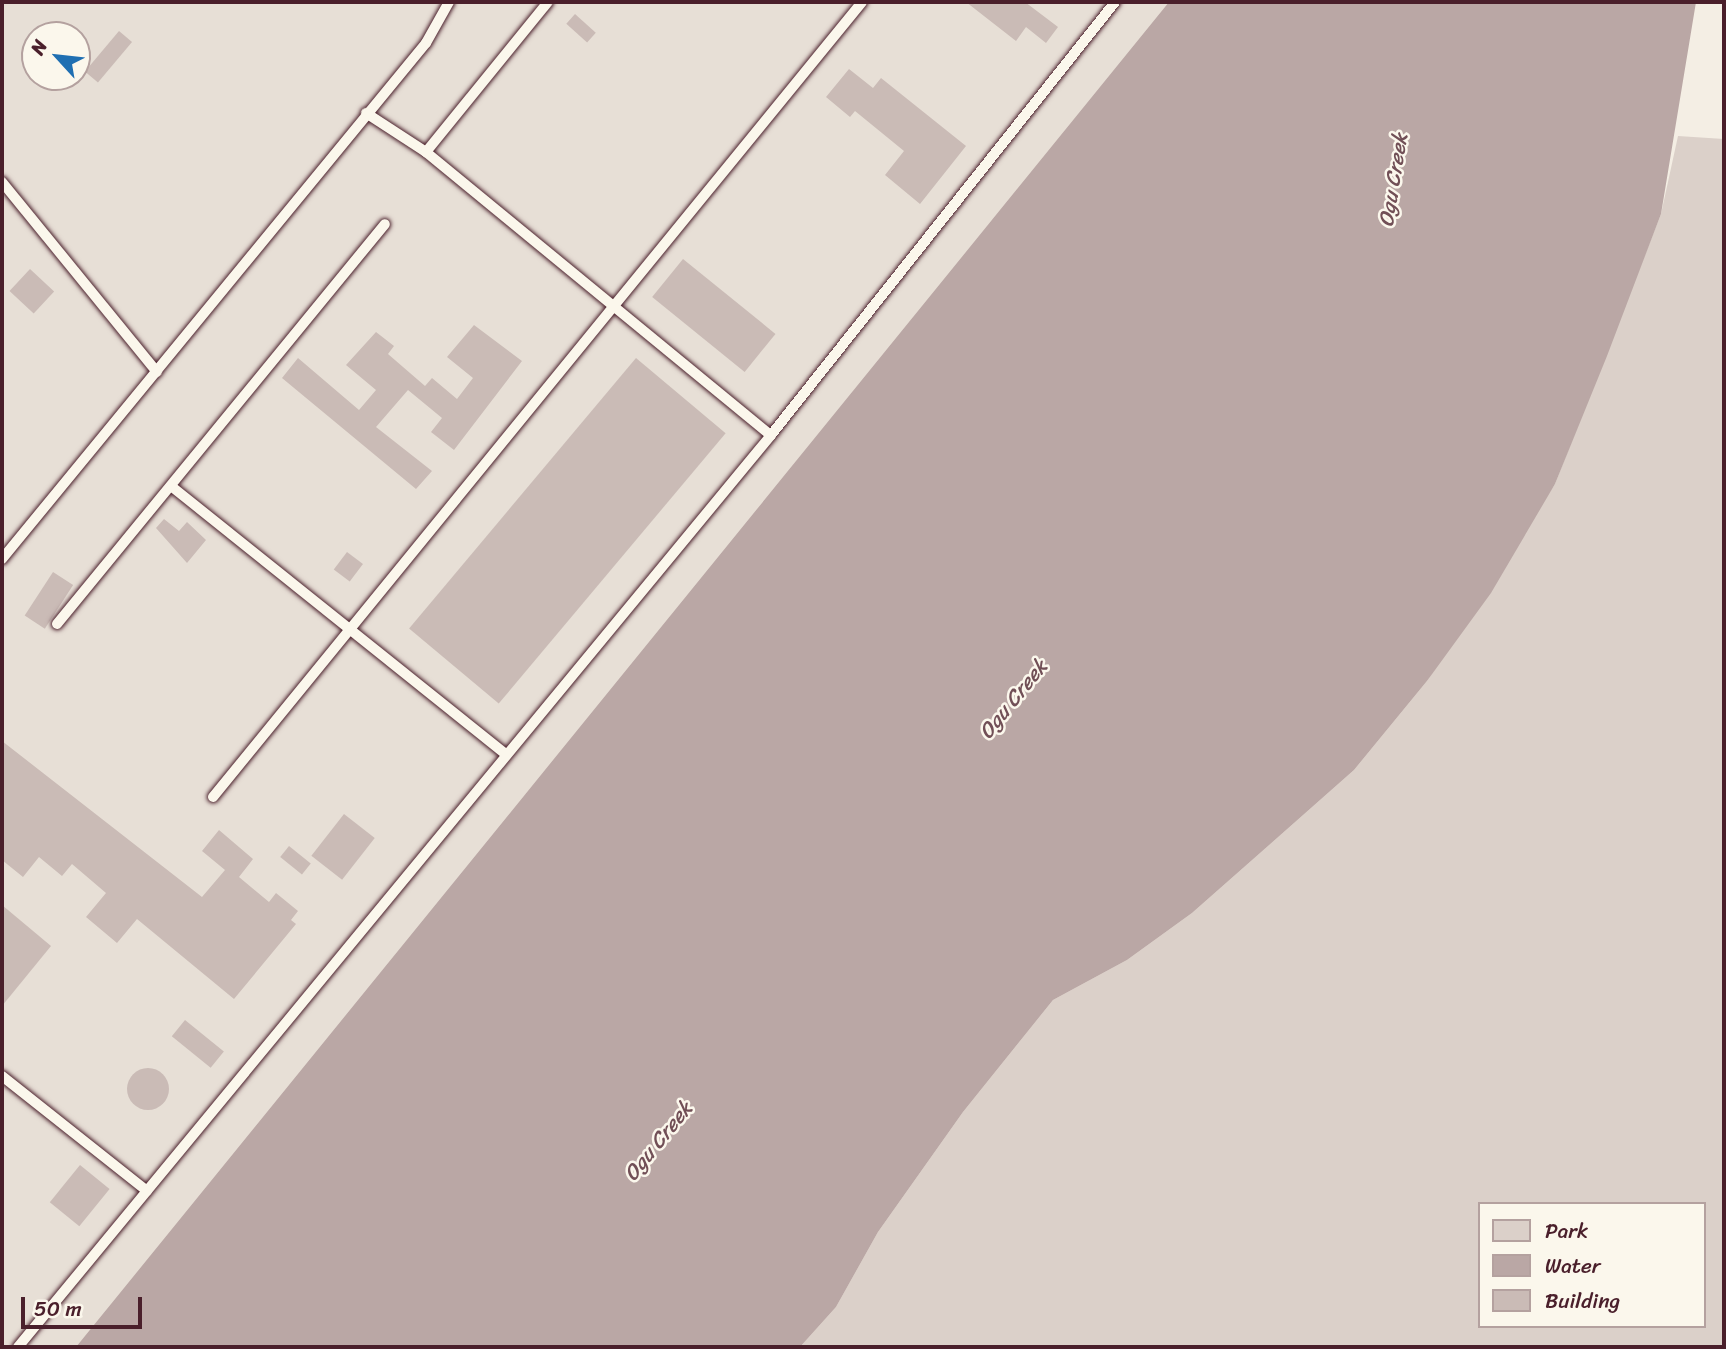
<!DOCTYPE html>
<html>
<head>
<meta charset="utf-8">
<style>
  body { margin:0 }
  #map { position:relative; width:1726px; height:1349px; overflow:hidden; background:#f4eee4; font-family:Sriracha,sans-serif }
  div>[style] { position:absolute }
  .built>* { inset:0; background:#e7dfd6 }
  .green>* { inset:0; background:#dbd0c9 }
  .water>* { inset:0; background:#baa7a5 }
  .building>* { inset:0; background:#cabbb6; transform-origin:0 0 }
  .round { border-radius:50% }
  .roads { filter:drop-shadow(0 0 2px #4a1f2b) drop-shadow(0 0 2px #4a1f2b) }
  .lane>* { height:10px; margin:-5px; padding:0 5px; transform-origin:5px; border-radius:5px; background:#fbf7ec }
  span { translate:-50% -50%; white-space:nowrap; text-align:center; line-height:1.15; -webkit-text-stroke:5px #fbf7ec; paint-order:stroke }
  .water-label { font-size:21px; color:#714f56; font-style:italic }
  .frame { position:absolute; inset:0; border:4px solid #4a1f2b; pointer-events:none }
  .legend { position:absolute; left:1478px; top:1202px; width:228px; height:126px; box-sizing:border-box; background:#fbf7ec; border:2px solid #b4a19f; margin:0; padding:9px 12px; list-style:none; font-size:21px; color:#4a1f2b }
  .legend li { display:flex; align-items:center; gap:14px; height:35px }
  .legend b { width:35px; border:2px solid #b4a19f }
  .north { position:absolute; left:21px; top:21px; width:70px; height:70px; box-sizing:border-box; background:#fbf7ec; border:2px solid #b4a19f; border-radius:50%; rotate:297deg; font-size:19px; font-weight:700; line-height:28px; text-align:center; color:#4a1f2b }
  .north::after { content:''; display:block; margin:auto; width:24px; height:32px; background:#1f6fb2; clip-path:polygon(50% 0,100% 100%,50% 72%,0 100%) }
  .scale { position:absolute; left:21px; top:1297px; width:121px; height:32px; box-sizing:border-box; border:4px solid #4a1f2b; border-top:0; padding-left:9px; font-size:21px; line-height:24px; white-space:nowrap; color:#4a1f2b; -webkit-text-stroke:5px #fbf7ec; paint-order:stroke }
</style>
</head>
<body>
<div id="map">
  <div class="built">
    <div style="clip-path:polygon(evenodd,2px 2px,1169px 2px,76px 1347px,2px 1347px,2px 2px,35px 35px,77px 35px,77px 77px,35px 77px,35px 35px)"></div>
  </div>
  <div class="green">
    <div style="clip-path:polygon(evenodd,1678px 136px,1724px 139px,1724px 1347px,800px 1347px,836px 1307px,878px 1232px,963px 1112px,1053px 1000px,1127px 960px,1192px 913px,1354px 770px,1427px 681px,1555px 484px,1661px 214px,1678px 136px,1479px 1204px,1703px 1204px,1703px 1326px,1479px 1326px,1479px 1204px)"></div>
  </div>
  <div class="water">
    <div style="clip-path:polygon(1169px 2px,1696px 2px,1661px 214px,1607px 356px,1555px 484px,1491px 593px,1427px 681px,1354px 770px,1192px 913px,1127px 960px,1053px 1000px,963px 1112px,878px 1232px,836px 1307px,800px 1347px,76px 1347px)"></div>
  </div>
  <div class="building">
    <div style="clip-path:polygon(966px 2px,1025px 2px,1058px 27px,1046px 43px,1026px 27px,1016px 41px)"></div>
    <div style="left:575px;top:14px;width:28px;height:13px;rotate:42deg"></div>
    <div style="left:119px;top:31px;width:17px;height:53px;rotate:40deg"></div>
    <div style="clip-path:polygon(849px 69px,873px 88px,881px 78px,966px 146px,920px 204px,885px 175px,904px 151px,855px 111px,850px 117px,826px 97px)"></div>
    <div style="left:683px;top:259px;width:119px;height:49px;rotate:39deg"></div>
    <div style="left:30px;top:269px;width:33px;height:30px;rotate:43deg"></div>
    <div style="clip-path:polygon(474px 325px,522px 361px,454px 450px,431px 432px,442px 418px,408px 390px,376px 427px,432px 471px,416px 489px,282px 378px,298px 358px,359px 410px,376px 390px,346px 365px,376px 332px,394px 346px,388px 354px,425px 386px,432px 378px,457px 399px,473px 378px,447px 357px)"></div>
    <div style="left:636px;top:358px;width:117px;height:353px;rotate:40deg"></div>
    <div style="clip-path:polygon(164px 519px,179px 531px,187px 522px,206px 540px,187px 563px,156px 528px)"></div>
    <div style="left:347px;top:552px;width:20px;height:22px;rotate:37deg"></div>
    <div style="left:53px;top:572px;width:24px;height:52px;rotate:33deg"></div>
    <div style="clip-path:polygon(2px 741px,202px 897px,225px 870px,202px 851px,219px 830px,253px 859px,239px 877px,269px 902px,276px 893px,298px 911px,291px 920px,296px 924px,234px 999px,137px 919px,117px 943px,86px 917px,106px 893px,72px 864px,62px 876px,39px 857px,23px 877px,2px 860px)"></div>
    <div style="left:344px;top:814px;width:39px;height:53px;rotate:38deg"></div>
    <div style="left:289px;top:846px;width:28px;height:14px;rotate:39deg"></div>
    <div style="clip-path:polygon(2px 905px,51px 946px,2px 1006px)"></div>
    <div style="left:185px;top:1020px;width:50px;height:21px;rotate:39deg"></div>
    <div class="round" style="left:127px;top:1068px;width:42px;height:42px"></div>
    <div style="left:80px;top:1165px;width:38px;height:48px;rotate:39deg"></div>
  </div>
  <div class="roads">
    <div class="lane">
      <div style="left:366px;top:113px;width:72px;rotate:33deg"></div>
      <div style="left:426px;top:152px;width:446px;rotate:39.4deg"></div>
      <div style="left:426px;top:152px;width:193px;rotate:-50.9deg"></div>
      <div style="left:2px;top:182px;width:245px;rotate:50.8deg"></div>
      <div style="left:171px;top:486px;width:428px;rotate:38.7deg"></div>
      <div style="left:2px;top:559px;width:668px;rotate:-50.59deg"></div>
      <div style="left:426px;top:43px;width:47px;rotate:-60.7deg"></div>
      <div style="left:57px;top:624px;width:517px;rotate:-50.65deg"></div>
      <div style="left:213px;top:797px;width:1026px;rotate:-50.77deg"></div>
      <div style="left:2px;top:1076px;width:185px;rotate:38.4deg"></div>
      <div style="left:18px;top:1347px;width:1183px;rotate:-50.45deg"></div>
      <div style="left:771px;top:435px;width:553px;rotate:-51.53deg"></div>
    </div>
  </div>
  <div class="water-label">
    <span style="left:1393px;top:180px;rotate:-81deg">Ogu Creek</span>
    <span style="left:1013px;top:699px;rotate:-51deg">Ogu Creek</span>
    <span style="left:658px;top:1141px;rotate:-51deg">Ogu Creek</span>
  </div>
  <div class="frame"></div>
  <ul class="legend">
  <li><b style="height:19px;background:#dbd0c9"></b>Park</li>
  <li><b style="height:19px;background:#baa7a5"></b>Water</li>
  <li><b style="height:19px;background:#cabbb6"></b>Building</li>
  </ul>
  <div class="north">N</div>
  <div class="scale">50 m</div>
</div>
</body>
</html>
